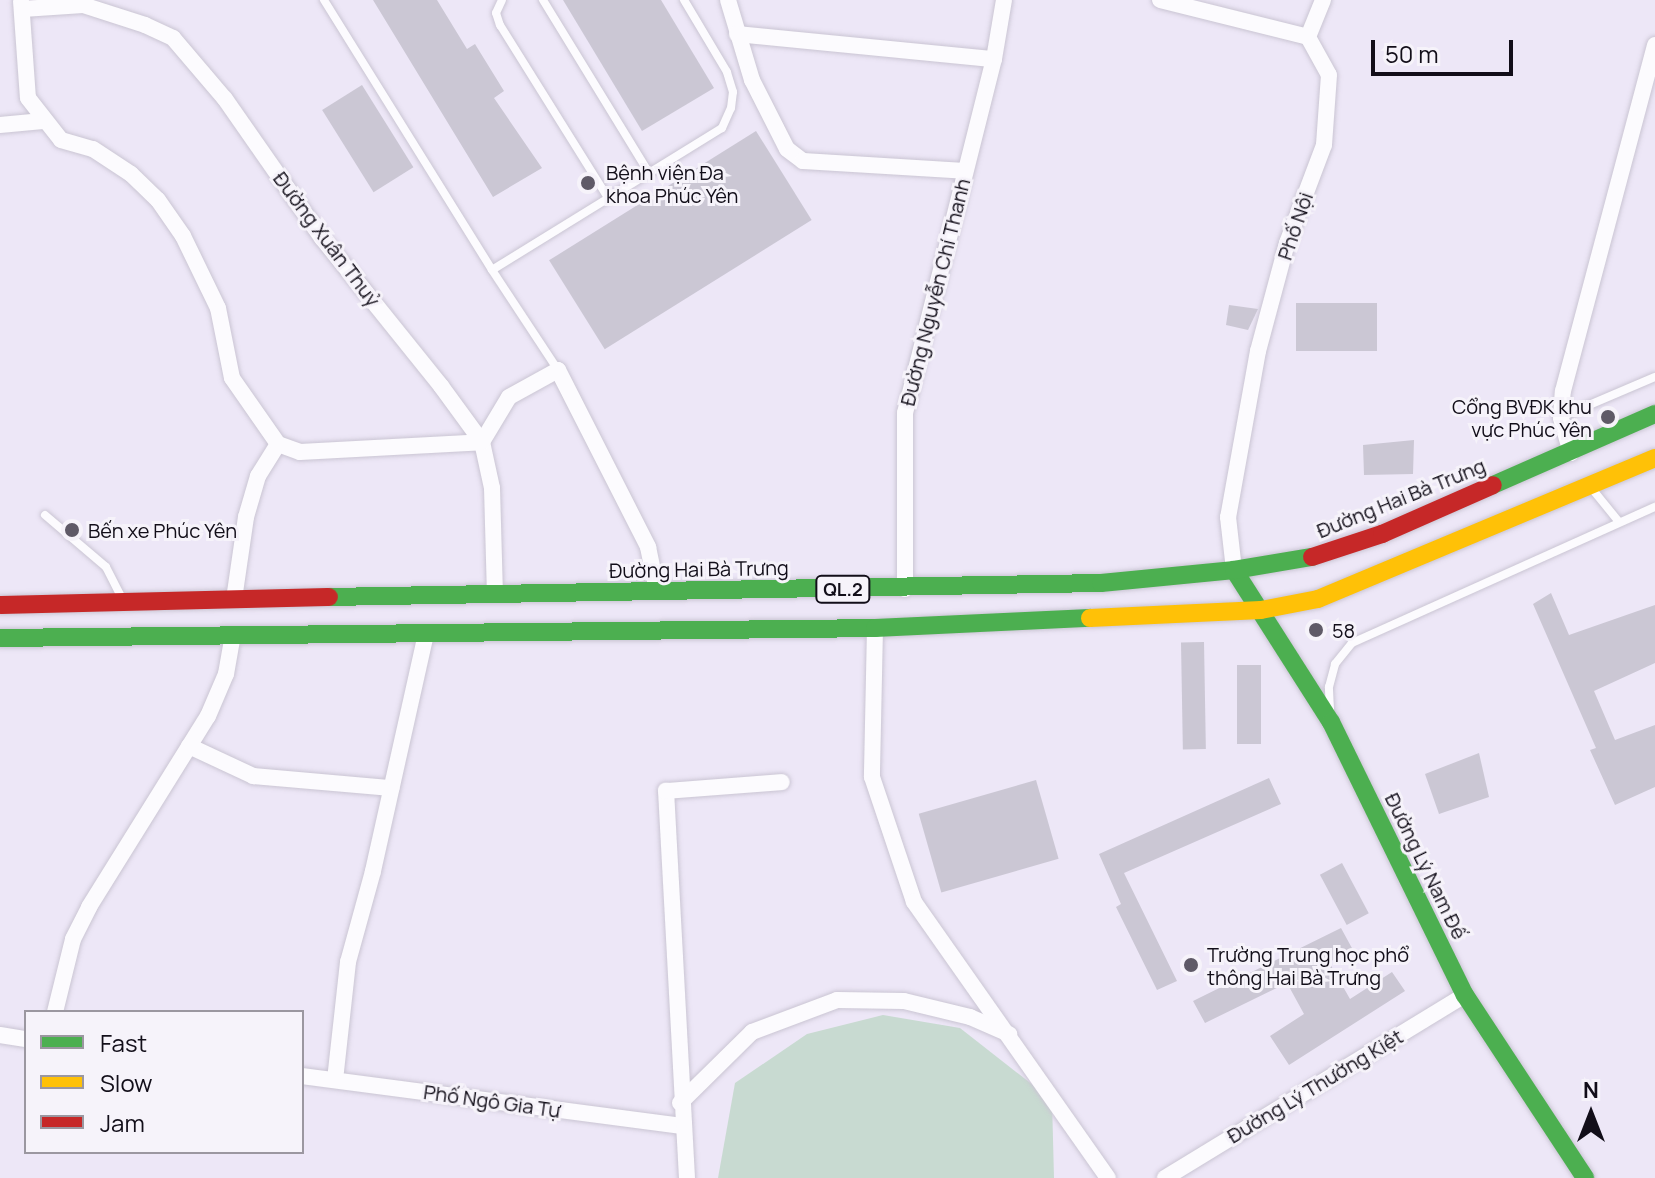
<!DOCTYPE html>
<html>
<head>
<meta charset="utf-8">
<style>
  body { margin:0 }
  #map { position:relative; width:1655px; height:1178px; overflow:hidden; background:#ede7f7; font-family:Manrope,sans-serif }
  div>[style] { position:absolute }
  .green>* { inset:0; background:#c8dad1 }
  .building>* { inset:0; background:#cbc7d4; transform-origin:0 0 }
  .roads { filter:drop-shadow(0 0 2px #cac5d3) drop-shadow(0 0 2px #cac5d3) }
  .lane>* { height:8px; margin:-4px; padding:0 4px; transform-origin:4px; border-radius:4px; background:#fcfbfe }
  .street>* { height:16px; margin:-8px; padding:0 8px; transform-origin:8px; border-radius:8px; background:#fcfbfe }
  .fast>* { height:18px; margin:-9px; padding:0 9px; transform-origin:9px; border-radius:9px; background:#4caf50 }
  .slow>* { height:18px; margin:-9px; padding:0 9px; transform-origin:9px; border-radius:9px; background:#ffc107 }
  .jam>* { height:18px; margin:-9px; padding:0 9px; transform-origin:9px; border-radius:9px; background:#c62828 }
  .dots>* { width:22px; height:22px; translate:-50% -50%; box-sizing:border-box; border:4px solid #f6f3fa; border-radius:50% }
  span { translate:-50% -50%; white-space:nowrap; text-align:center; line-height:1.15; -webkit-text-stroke:6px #f6f3fa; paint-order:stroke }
  .shield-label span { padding:2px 6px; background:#f6f3fa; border:2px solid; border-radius:6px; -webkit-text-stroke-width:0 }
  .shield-label { font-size:18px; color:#120e19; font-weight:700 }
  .poi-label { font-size:20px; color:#120e19 }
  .left { translate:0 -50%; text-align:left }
  .right { translate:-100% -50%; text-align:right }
  .street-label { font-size:20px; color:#120e19 }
  .legend { position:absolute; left:24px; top:1010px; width:280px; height:144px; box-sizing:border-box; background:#f6f3fa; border:2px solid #9b97a0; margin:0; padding:10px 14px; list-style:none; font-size:24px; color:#120e19 }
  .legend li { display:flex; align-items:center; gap:16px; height:40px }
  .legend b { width:40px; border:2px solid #9b97a0 }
  .north { position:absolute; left:1551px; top:1074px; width:80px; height:80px; -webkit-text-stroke:6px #f6f3fa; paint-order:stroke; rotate:0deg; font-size:22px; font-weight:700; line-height:32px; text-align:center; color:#120e19 }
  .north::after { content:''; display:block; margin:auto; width:28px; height:36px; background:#120e19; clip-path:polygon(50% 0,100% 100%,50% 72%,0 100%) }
  .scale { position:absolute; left:1371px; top:40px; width:142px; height:36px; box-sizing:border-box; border:4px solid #120e19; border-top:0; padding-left:10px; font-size:24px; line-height:28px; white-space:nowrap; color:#120e19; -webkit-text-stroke:6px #f6f3fa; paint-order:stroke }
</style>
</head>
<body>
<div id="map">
  <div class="green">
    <div style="clip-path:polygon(883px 1015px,960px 1028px,1052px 1100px,1054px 1178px,718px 1178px,735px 1083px,807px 1034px)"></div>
  </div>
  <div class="building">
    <div style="clip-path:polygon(373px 0,437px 0,467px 49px,475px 44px,504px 91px,494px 98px,542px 168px,493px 197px)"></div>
    <div style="clip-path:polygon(563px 0,661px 0,714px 88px,642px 131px)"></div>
    <div style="left:362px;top:85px;width:97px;height:47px;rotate:58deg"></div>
    <div style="left:756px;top:131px;width:105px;height:244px;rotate:58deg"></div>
    <div style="left:1296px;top:303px;width:81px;height:48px"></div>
    <div style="clip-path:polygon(1229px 305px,1258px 309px,1248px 330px,1226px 325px)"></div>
    <div style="clip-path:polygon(1414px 440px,1413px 474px,1364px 475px,1363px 445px)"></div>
    <div style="clip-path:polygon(1551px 593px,1569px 635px,1655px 605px,1655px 663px,1594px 691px,1615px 740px,1655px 725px,1655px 787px,1615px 805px,1590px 750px,1596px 748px,1533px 604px)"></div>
    <div style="left:1204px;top:642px;width:107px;height:23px;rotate:89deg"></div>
    <div style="left:1237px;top:665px;width:24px;height:79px"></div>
    <div style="clip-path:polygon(1479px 753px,1489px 797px,1439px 814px,1425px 774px)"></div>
    <div style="clip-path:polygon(1269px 778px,1281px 804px,1124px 873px,1177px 981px,1157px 990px,1116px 907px,1121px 904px,1099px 854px)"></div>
    <div style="left:1036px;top:780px;width:82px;height:122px;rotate:74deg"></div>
    <div style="left:1342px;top:863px;width:57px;height:25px;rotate:62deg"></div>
    <div style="clip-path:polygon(1341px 928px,1353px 950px,1329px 962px,1350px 999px,1392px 972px,1405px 991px,1289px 1065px,1270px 1036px,1304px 1014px,1287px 983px,1205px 1023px,1193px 1001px)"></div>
  </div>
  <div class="roads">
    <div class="lane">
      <div style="left:324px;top:0;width:318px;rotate:58.1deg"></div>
      <div style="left:492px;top:270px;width:270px;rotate:-31.7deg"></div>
      <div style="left:722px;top:128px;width:22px;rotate:-66deg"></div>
      <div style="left:731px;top:108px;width:16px;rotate:-83deg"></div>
      <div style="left:733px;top:92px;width:21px;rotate:-107deg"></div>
      <div style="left:727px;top:72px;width:84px;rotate:-120.8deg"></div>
      <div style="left:502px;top:0;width:14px;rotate:115deg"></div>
      <div style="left:496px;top:13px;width:13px;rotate:72deg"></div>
      <div style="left:500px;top:25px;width:204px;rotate:58deg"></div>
      <div style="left:543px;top:0;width:203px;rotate:58.5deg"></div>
      <div style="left:492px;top:270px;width:120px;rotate:56.6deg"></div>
      <div style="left:1561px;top:417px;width:102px;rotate:-23.1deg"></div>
      <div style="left:1593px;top:490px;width:41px;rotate:50.9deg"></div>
      <div style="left:45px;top:515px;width:80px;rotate:40.4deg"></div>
      <div style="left:106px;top:567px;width:35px;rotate:63deg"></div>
      <div style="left:1330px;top:709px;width:22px;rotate:-93deg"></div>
      <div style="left:1329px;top:687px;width:24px;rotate:-75deg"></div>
      <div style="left:1335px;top:664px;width:27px;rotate:-51deg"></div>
      <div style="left:1352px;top:643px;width:332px;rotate:-24.2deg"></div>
    </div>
    <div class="street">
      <div style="left:728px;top:0;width:84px;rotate:73.3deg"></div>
      <div style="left:752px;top:80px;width:77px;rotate:63.1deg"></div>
      <div style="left:787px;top:149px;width:20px;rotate:37deg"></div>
      <div style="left:803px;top:161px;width:162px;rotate:3.5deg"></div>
      <div style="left:1160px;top:0;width:153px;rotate:14deg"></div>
      <div style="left:1308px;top:37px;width:43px;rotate:61.1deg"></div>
      <div style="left:1329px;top:75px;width:70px;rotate:94.1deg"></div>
      <div style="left:1324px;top:145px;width:105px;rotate:110.7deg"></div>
      <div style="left:1287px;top:243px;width:112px;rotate:105deg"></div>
      <div style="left:1258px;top:351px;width:169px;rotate:100.2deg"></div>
      <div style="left:1228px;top:517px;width:53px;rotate:83.5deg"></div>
      <div style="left:21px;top:1px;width:97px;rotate:85.9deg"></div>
      <div style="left:28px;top:98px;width:53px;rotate:51.8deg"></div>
      <div style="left:61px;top:140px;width:33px;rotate:16deg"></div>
      <div style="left:93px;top:149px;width:45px;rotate:33.3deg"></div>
      <div style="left:131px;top:174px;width:37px;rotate:44deg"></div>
      <div style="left:158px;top:200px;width:44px;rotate:55.2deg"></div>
      <div style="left:183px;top:236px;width:80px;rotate:64.1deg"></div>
      <div style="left:218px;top:308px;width:71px;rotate:78.7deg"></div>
      <div style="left:232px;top:378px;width:80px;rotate:55.1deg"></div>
      <div style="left:278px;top:444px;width:38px;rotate:122deg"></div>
      <div style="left:258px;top:476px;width:43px;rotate:106.3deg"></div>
      <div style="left:246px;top:517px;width:83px;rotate:98.3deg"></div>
      <div style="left:23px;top:9px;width:60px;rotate:-3.8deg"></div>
      <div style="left:83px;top:5px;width:65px;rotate:17.9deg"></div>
      <div style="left:145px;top:25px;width:31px;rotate:25deg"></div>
      <div style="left:173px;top:38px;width:80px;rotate:49.6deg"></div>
      <div style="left:225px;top:99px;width:169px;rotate:55.1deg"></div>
      <div style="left:322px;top:238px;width:190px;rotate:51.2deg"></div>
      <div style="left:441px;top:386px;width:69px;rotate:53.8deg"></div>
      <div style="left:482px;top:442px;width:47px;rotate:77.7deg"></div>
      <div style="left:492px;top:488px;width:107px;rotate:88.4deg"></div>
      <div style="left:737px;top:34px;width:258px;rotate:5.6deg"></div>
      <div style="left:1308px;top:37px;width:40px;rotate:-68deg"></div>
      <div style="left:0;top:125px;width:43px;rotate:-5.3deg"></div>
      <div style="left:278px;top:444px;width:23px;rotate:20deg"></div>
      <div style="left:300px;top:452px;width:182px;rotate:-3.1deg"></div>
      <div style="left:482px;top:442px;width:52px;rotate:-59deg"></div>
      <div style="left:509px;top:397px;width:56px;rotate:-28.9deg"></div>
      <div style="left:558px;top:370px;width:199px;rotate:63deg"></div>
      <div style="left:648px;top:547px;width:44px;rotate:78.2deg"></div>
      <div style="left:1571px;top:453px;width:37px;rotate:-106deg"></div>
      <div style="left:1561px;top:417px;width:26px;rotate:-86deg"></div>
      <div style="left:1563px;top:391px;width:358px;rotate:-75.1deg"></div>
      <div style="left:905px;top:589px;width:176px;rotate:-90deg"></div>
      <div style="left:905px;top:413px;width:365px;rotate:-75.9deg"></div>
      <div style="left:994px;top:59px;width:60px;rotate:-80.4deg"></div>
      <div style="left:875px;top:628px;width:149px;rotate:91.2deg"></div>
      <div style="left:872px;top:777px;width:132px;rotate:71.4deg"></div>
      <div style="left:914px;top:902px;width:337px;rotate:54.9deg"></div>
      <div style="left:189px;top:746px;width:71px;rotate:25.1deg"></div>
      <div style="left:253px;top:776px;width:139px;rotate:5deg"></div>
      <div style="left:55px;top:1012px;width:75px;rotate:-76.1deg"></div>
      <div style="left:73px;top:939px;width:36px;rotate:-63deg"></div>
      <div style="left:89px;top:907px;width:225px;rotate:-58.1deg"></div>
      <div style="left:208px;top:716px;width:46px;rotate:-66.8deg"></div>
      <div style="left:226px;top:674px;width:39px;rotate:-80deg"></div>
      <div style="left:0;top:1035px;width:26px;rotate:9deg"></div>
      <div style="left:302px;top:1076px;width:383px;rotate:7.5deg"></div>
      <div style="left:335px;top:1080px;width:119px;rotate:-83.7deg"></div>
      <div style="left:348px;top:962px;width:94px;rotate:-74.6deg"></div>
      <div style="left:373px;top:871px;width:244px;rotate:-77.4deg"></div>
      <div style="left:680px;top:1103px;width:101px;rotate:-44.6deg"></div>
      <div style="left:752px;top:1032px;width:91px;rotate:-20.6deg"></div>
      <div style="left:837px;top:1000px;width:67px;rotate:0.9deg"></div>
      <div style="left:904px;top:1001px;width:68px;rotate:13.6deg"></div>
      <div style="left:970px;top:1017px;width:43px;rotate:23.6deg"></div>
      <div style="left:687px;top:1178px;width:388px;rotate:-93.1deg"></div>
      <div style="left:666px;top:791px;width:116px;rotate:-4.4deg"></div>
      <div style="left:1165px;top:1178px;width:351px;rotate:-31.4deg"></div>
    </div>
    <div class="fast">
      <div style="left:1493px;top:485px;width:177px;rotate:-23.7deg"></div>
      <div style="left:1234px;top:570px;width:180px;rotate:57.5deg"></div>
      <div style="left:1331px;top:722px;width:304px;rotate:63.9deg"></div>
      <div style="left:1465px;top:995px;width:219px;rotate:56.7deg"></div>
      <div style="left:329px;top:597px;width:772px;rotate:-1.04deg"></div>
      <div style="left:1101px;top:583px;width:134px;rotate:-5.6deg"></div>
      <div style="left:1234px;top:570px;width:79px;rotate:-9.5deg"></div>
      <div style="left:0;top:638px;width:875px;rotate:-0.65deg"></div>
      <div style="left:875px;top:628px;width:215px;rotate:-2.7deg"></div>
    </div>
    <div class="slow">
      <div style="left:1090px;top:618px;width:171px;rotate:-2.7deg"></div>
      <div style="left:1261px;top:610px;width:58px;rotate:-10.9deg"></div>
      <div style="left:1318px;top:599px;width:365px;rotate:-22.7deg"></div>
    </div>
    <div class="jam">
      <div style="left:1312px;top:557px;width:74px;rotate:-18.2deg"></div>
      <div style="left:1382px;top:534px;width:121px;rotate:-23.8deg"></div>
      <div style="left:0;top:605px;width:329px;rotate:-1.4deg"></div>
    </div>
  </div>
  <div class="dots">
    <div style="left:588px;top:183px;background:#5f5a67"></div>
    <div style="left:1608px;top:417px;background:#5f5a67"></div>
    <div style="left:72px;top:530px;background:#5f5a67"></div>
    <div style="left:1316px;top:630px;background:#5f5a67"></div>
    <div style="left:1191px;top:965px;background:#5f5a67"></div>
  </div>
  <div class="shield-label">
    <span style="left:843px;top:589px">QL.2</span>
  </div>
  <div class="poi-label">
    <span class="left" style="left:606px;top:184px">Bệnh viện Đa<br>khoa Phúc Yên</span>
    <span class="right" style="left:1592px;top:418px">Cổng BVĐK khu<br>vực Phúc Yên</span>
    <span class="left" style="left:88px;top:530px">Bến xe Phúc Yên</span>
    <span class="left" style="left:1332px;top:630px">58</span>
    <span class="left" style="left:1207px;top:966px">Trường Trung học phổ<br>thông Hai Bà Trưng</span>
  </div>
  <div class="street-label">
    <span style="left:1295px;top:226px;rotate:-71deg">Phố Nội</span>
    <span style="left:327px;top:239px;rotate:53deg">Đường Xuân Thuỷ</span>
    <span style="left:935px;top:292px;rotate:-76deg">Đường Nguyễn Chí Thanh</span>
    <span style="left:1401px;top:498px;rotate:-22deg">Đường Hai Bà Trưng</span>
    <span style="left:699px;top:569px;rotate:-1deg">Đường Hai Bà Trưng</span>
    <span style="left:1426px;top:866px;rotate:64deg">Đường Lý Nam Đế</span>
    <span style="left:1315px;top:1086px;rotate:-31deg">Đường Lý Thường Kiệt</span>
    <span style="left:492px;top:1101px;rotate:8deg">Phố Ngô Gia Tự</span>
  </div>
  <ul class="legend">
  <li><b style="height:10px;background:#4caf50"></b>Fast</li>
  <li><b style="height:10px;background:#ffc107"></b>Slow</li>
  <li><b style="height:10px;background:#c62828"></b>Jam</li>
  </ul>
  <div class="north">N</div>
  <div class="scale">50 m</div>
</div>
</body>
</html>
